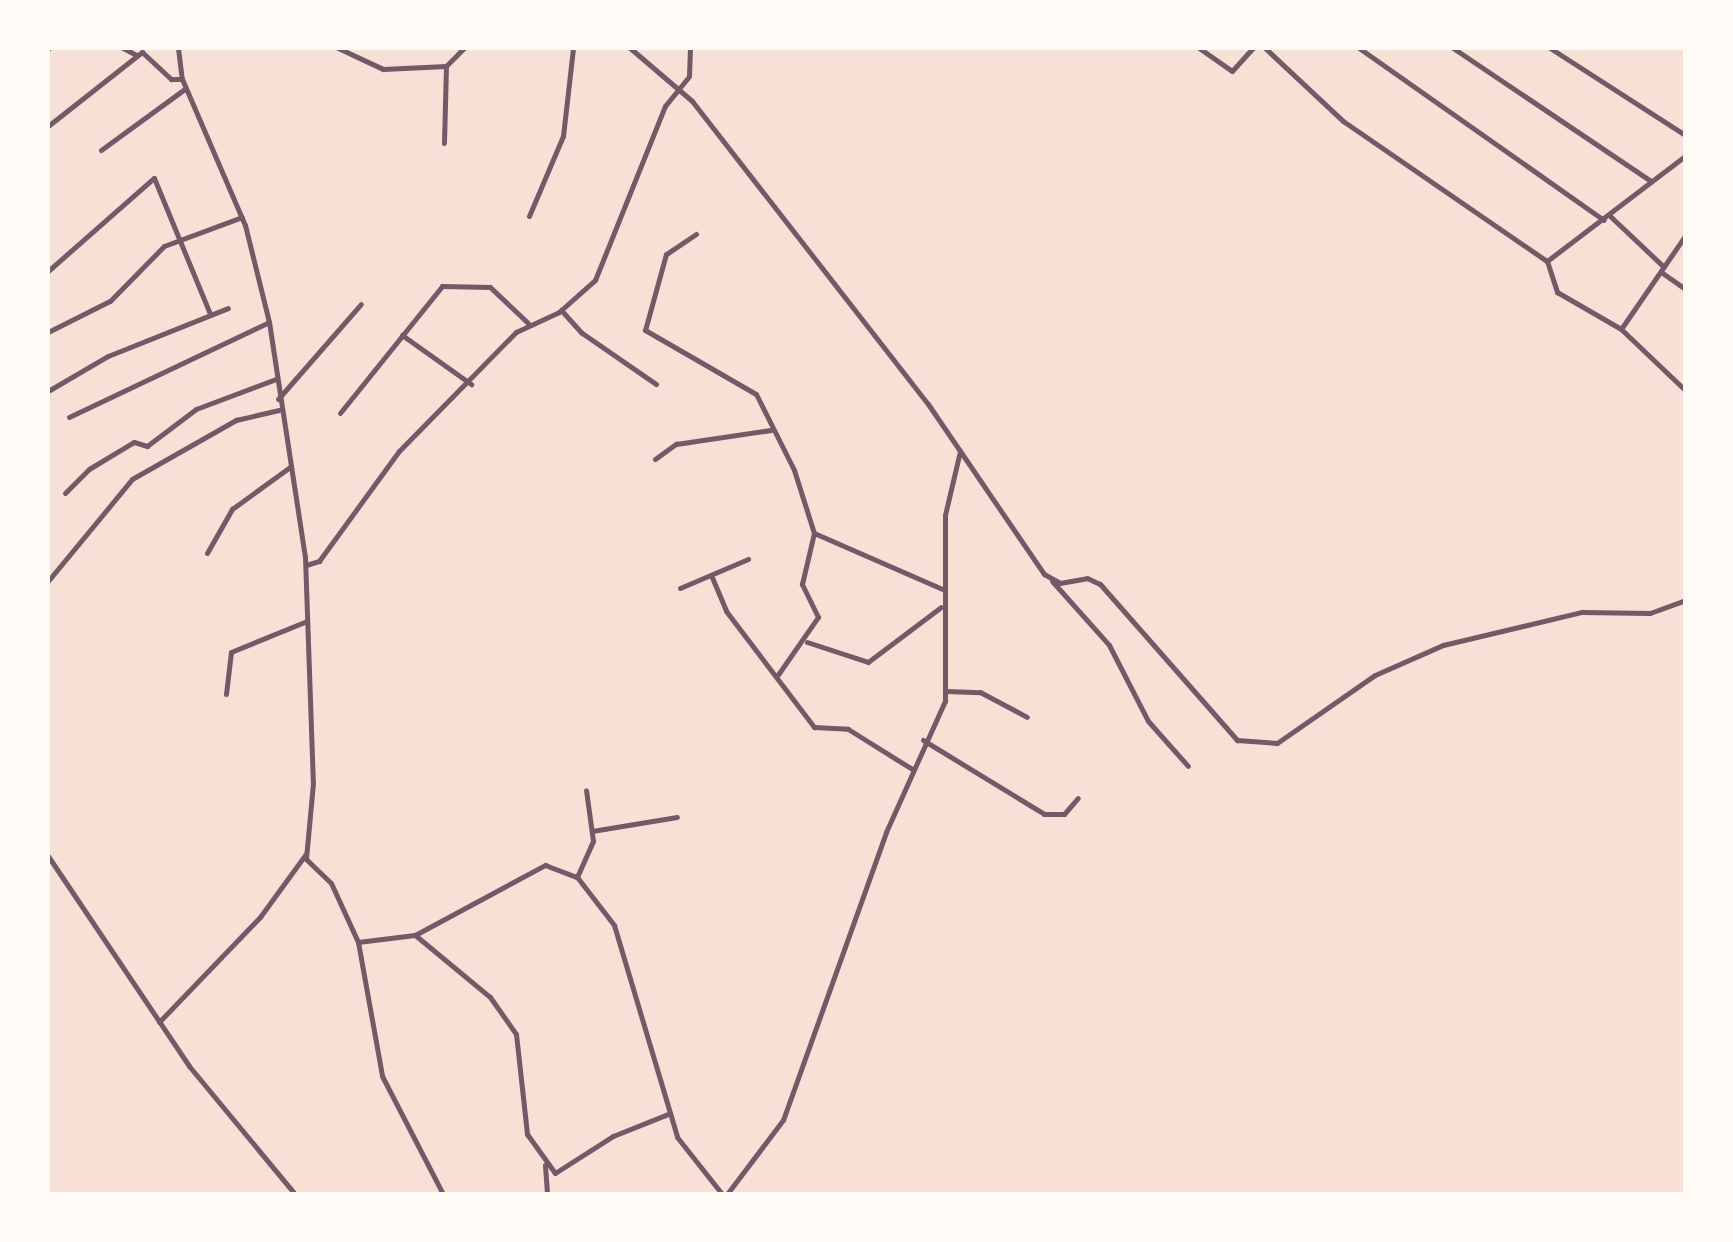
<!DOCTYPE html>
<html>
<head>
<meta charset="utf-8">
<style>
  body { margin:0 }
  #map { position:relative; width:1733px; height:1242px; overflow:hidden; background:#f7e1d7; font-family:Rubik,sans-serif }
  div>[style] { position:absolute }
  .minor>* { height:5px; margin:-2.5px; padding:0 2.5px; transform-origin:2.5px; border-radius:2.5px; background:#755966 }
  span { translate:-50% -50%; white-space:nowrap; text-align:center; line-height:1.15; -webkit-text-stroke:8px #fffaf5; paint-order:stroke }
  .frame { position:absolute; inset:0; border:50px solid #fffaf5; pointer-events:none }
</style>
</head>
<body>
<div id="map">
  <div class="minor">
    <div style="left:123px;top:48px;width:15px;rotate:28deg"></div>
    <div style="left:178px;top:48px;width:31px;rotate:83deg"></div>
    <div style="left:182px;top:79px;width:159px;rotate:66.7deg"></div>
    <div style="left:245px;top:225px;width:100px;rotate:76.1deg"></div>
    <div style="left:269px;top:322px;width:238px;rotate:81.3deg"></div>
    <div style="left:305px;top:557px;width:226px;rotate:88deg"></div>
    <div style="left:313px;top:783px;width:76px;rotate:95.3deg"></div>
    <div style="left:306px;top:859px;width:35px;rotate:44deg"></div>
    <div style="left:331px;top:883px;width:65px;rotate:65.4deg"></div>
    <div style="left:358px;top:942px;width:136px;rotate:79.8deg"></div>
    <div style="left:382px;top:1076px;width:133px;rotate:62.7deg"></div>
    <div style="left:338px;top:48px;width:50px;rotate:25deg"></div>
    <div style="left:383px;top:69px;width:63px;rotate:-2.7deg"></div>
    <div style="left:446px;top:66px;width:77px;rotate:91.5deg"></div>
    <div style="left:630px;top:48px;width:82px;rotate:40.5deg"></div>
    <div style="left:692px;top:101px;width:384px;rotate:52.1deg"></div>
    <div style="left:928px;top:404px;width:206px;rotate:55.7deg"></div>
    <div style="left:1044px;top:574px;width:18px;rotate:29deg"></div>
    <div style="left:1060px;top:583px;width:27px;rotate:-10deg"></div>
    <div style="left:1087px;top:578px;width:14px;rotate:25deg"></div>
    <div style="left:1100px;top:584px;width:208px;rotate:48.7deg"></div>
    <div style="left:1237px;top:740px;width:40px;rotate:4.3deg"></div>
    <div style="left:1277px;top:743px;width:119px;rotate:-34.8deg"></div>
    <div style="left:1375px;top:675px;width:74px;rotate:-23.8deg"></div>
    <div style="left:1443px;top:645px;width:143px;rotate:-13.4deg"></div>
    <div style="left:1582px;top:612px;width:68px;rotate:0.8deg"></div>
    <div style="left:1650px;top:613px;width:37px;rotate:-20deg"></div>
    <div style="left:1199px;top:48px;width:40px;rotate:34.9deg"></div>
    <div style="left:1232px;top:71px;width:31px;rotate:-48deg"></div>
    <div style="left:1265px;top:48px;width:107px;rotate:43.1deg"></div>
    <div style="left:1343px;top:121px;width:247px;rotate:34.5deg"></div>
    <div style="left:1359px;top:48px;width:299px;rotate:35.1deg"></div>
    <div style="left:1453px;top:48px;width:239px;rotate:33.9deg"></div>
    <div style="left:1550px;top:48px;width:161px;rotate:32.8deg"></div>
    <div style="left:48px;top:49px;width:1px;rotate:-45deg"></div>
    <div style="left:446px;top:66px;width:25px;rotate:-45deg"></div>
    <div style="left:48px;top:126px;width:120px;rotate:-38.2deg"></div>
    <div style="left:142px;top:52px;width:40px;rotate:43deg"></div>
    <div style="left:171px;top:79px;width:11px"></div>
    <div style="left:101px;top:150px;width:105px;rotate:-36.1deg"></div>
    <div style="left:529px;top:216px;width:87px;rotate:-67deg"></div>
    <div style="left:563px;top:136px;width:89px;rotate:-83.5deg"></div>
    <div style="left:1610px;top:216px;width:74px;rotate:43.4deg"></div>
    <div style="left:696px;top:234px;width:36px;rotate:146deg"></div>
    <div style="left:666px;top:254px;width:79px;rotate:105.4deg"></div>
    <div style="left:645px;top:330px;width:128px;rotate:30deg"></div>
    <div style="left:756px;top:394px;width:85px;rotate:63.4deg"></div>
    <div style="left:794px;top:470px;width:66px;rotate:72.4deg"></div>
    <div style="left:814px;top:533px;width:140px;rotate:23.6deg"></div>
    <div style="left:1547px;top:261px;width:33px;rotate:72deg"></div>
    <div style="left:1557px;top:292px;width:74px;rotate:30deg"></div>
    <div style="left:1621px;top:329px;width:88px;rotate:43.6deg"></div>
    <div style="left:1547px;top:261px;width:173px;rotate:-37.3deg"></div>
    <div style="left:48px;top:271px;width:141px;rotate:-41.3deg"></div>
    <div style="left:154px;top:178px;width:147px;rotate:67.6deg"></div>
    <div style="left:1661px;top:272px;width:29px;rotate:35deg"></div>
    <div style="left:561px;top:310px;width:31px;rotate:48deg"></div>
    <div style="left:582px;top:333px;width:90px;rotate:34.6deg"></div>
    <div style="left:1621px;top:329px;width:113px;rotate:-55.5deg"></div>
    <div style="left:48px;top:332px;width:69px;rotate:-26.6deg"></div>
    <div style="left:110px;top:301px;width:77px;rotate:-45.5deg"></div>
    <div style="left:164px;top:246px;width:83px;rotate:-20.4deg"></div>
    <div style="left:402px;top:335px;width:85px;rotate:35.4deg"></div>
    <div style="left:48px;top:391px;width:69px;rotate:-30.3deg"></div>
    <div style="left:108px;top:356px;width:129px;rotate:-21.8deg"></div>
    <div style="left:278px;top:399px;width:126px;rotate:-48.9deg"></div>
    <div style="left:340px;top:413px;width:163px;rotate:-51.2deg"></div>
    <div style="left:442px;top:286px;width:48px;rotate:1.2deg"></div>
    <div style="left:490px;top:287px;width:52px;rotate:43.5deg"></div>
    <div style="left:69px;top:417px;width:221px;rotate:-25.4deg"></div>
    <div style="left:655px;top:459px;width:26px;rotate:-36deg"></div>
    <div style="left:676px;top:444px;width:96px;rotate:-8.4deg"></div>
    <div style="left:65px;top:493px;width:34px;rotate:-45deg"></div>
    <div style="left:89px;top:469px;width:52px;rotate:-31deg"></div>
    <div style="left:134px;top:442px;width:14px;rotate:17deg"></div>
    <div style="left:147px;top:446px;width:61px;rotate:-37.1deg"></div>
    <div style="left:196px;top:409px;width:85px;rotate:-20.6deg"></div>
    <div style="left:207px;top:553px;width:51px;rotate:-60.4deg"></div>
    <div style="left:232px;top:509px;width:72px;rotate:-35.9deg"></div>
    <div style="left:306px;top:565px;width:14px;rotate:-17deg"></div>
    <div style="left:319px;top:561px;width:136px;rotate:-54deg"></div>
    <div style="left:399px;top:451px;width:167px;rotate:-45.5deg"></div>
    <div style="left:516px;top:332px;width:47px;rotate:-24.9deg"></div>
    <div style="left:559px;top:312px;width:48px;rotate:-41.6deg"></div>
    <div style="left:595px;top:280px;width:188px;rotate:-68.1deg"></div>
    <div style="left:665px;top:106px;width:38px;rotate:-51deg"></div>
    <div style="left:689px;top:76px;width:28px;rotate:-88deg"></div>
    <div style="left:711px;top:575px;width:39px;rotate:67deg"></div>
    <div style="left:726px;top:611px;width:146px;rotate:52.8deg"></div>
    <div style="left:814px;top:727px;width:34px;rotate:3deg"></div>
    <div style="left:848px;top:729px;width:75px;rotate:32deg"></div>
    <div style="left:48px;top:581px;width:132px;rotate:-50.5deg"></div>
    <div style="left:132px;top:479px;width:120px;rotate:-29.6deg"></div>
    <div style="left:236px;top:420px;width:44px;rotate:-13.1deg"></div>
    <div style="left:1052px;top:581px;width:86px;rotate:48.3deg"></div>
    <div style="left:1109px;top:645px;width:85px;rotate:62.8deg"></div>
    <div style="left:1148px;top:721px;width:60px;rotate:48.4deg"></div>
    <div style="left:680px;top:588px;width:74px;rotate:-23.1deg"></div>
    <div style="left:807px;top:642px;width:64px;rotate:18.2deg"></div>
    <div style="left:868px;top:662px;width:91px;rotate:-37deg"></div>
    <div style="left:777px;top:676px;width:72px;rotate:-55.2deg"></div>
    <div style="left:818px;top:617px;width:37px;rotate:-116deg"></div>
    <div style="left:802px;top:584px;width:52px;rotate:-76.8deg"></div>
    <div style="left:946px;top:691px;width:34px;rotate:2deg"></div>
    <div style="left:980px;top:692px;width:53px;rotate:28deg"></div>
    <div style="left:226px;top:694px;width:42px;rotate:-83.2deg"></div>
    <div style="left:231px;top:652px;width:82px;rotate:-22.2deg"></div>
    <div style="left:923px;top:740px;width:142px;rotate:31.4deg"></div>
    <div style="left:1044px;top:814px;width:20px"></div>
    <div style="left:1064px;top:814px;width:21px;rotate:-49deg"></div>
    <div style="left:592px;top:831px;width:86px;rotate:-9.4deg"></div>
    <div style="left:48px;top:856px;width:253px;rotate:56.1deg"></div>
    <div style="left:189px;top:1066px;width:166px;rotate:50.4deg"></div>
    <div style="left:577px;top:877px;width:39px;rotate:-66deg"></div>
    <div style="left:593px;top:841px;width:51px;rotate:-97.8deg"></div>
    <div style="left:415px;top:935px;width:97px;rotate:39.6deg"></div>
    <div style="left:490px;top:997px;width:45px;rotate:54.9deg"></div>
    <div style="left:516px;top:1034px;width:101px;rotate:83.7deg"></div>
    <div style="left:527px;top:1134px;width:48px;rotate:54.3deg"></div>
    <div style="left:555px;top:1173px;width:69px;rotate:-32.5deg"></div>
    <div style="left:613px;top:1136px;width:59px;rotate:-21.8deg"></div>
    <div style="left:358px;top:942px;width:57px;rotate:-7deg"></div>
    <div style="left:415px;top:935px;width:148px;rotate:-28.3deg"></div>
    <div style="left:545px;top:865px;width:34px;rotate:21deg"></div>
    <div style="left:577px;top:877px;width:61px;rotate:52.4deg"></div>
    <div style="left:614px;top:925px;width:221px;rotate:73.4deg"></div>
    <div style="left:677px;top:1137px;width:73px;rotate:51.7deg"></div>
    <div style="left:159px;top:1022px;width:146px;rotate:-46.1deg"></div>
    <div style="left:260px;top:917px;width:77px;rotate:-54deg"></div>
    <div style="left:545px;top:1165px;width:29px;rotate:86deg"></div>
    <div style="left:727px;top:1194px;width:93px;rotate:-52.9deg"></div>
    <div style="left:783px;top:1120px;width:306px;rotate:-70.3deg"></div>
    <div style="left:886px;top:832px;width:144px;rotate:-65.8deg"></div>
    <div style="left:945px;top:701px;width:186px;rotate:-90deg"></div>
    <div style="left:945px;top:515px;width:66px;rotate:-76.8deg"></div>
  </div>
  <div class="frame"></div>
</div>
</body>
</html>
